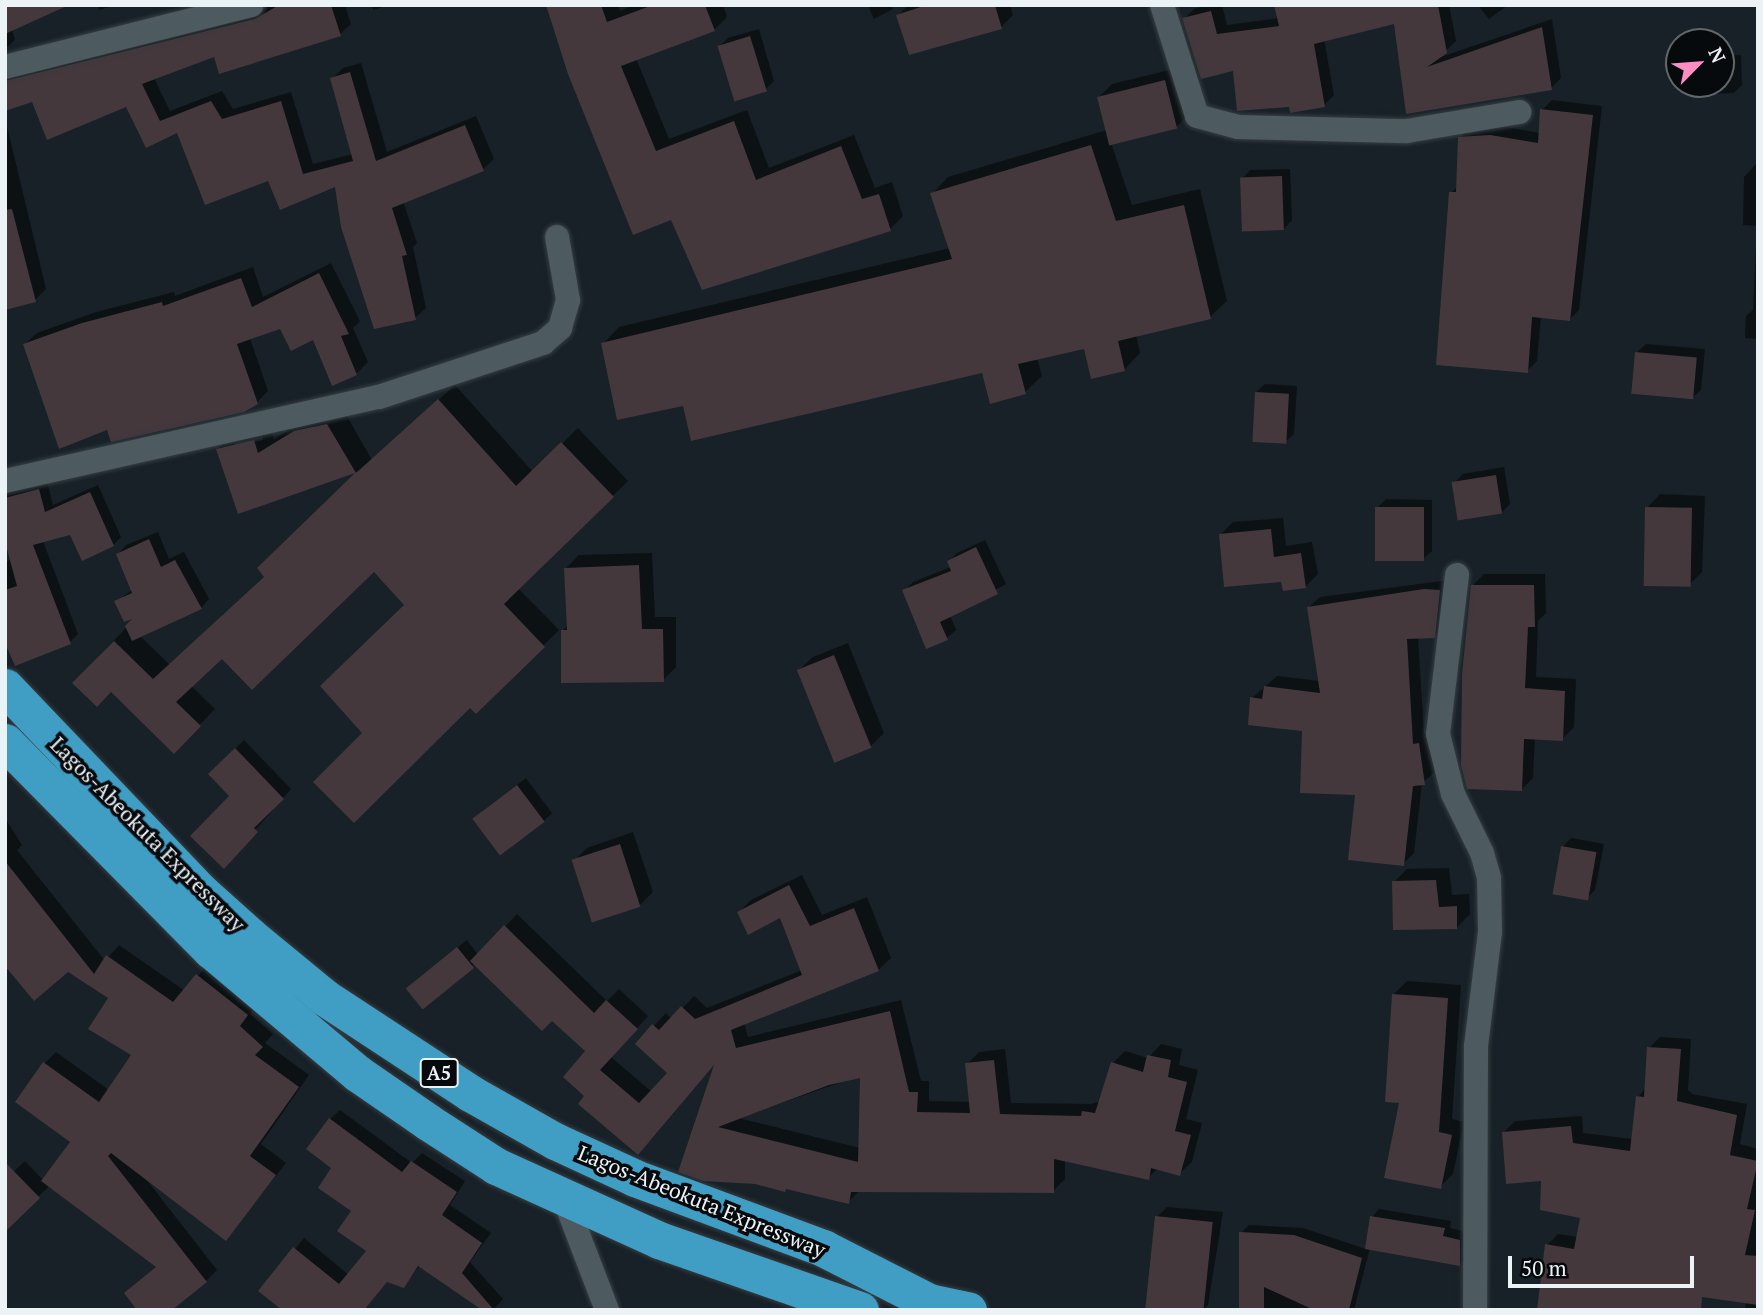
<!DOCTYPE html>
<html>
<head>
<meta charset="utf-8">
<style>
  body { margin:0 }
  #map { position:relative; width:1763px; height:1315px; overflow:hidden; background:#172127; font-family:"PT Serif",serif }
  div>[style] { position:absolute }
  .shadow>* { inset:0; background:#0007 }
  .building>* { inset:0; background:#44383d; transform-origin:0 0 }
  .roads { filter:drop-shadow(0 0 2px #363e42) drop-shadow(0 0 2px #363e42) }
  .minor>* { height:24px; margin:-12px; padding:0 12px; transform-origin:12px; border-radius:12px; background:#4d5a60 }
  .highway>* { height:37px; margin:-18.5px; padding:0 18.5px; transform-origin:18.5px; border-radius:18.5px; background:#409ec4 }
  span { translate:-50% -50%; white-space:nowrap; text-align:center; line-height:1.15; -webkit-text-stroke:7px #060a0c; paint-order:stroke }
  .shield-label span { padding:2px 5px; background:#060a0c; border:2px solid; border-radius:5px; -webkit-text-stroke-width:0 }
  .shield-label { font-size:19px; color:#ecf3f7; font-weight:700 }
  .street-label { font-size:21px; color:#ecf3f7 }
  .frame { position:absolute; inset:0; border:7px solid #ecf3f7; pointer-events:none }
  .north { position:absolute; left:1665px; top:28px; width:70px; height:70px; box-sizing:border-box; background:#060a0c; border:2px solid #62676a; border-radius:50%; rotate:65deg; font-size:19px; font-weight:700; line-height:28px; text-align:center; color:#ecf3f7 }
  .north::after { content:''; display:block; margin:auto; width:24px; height:32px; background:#fb8fc4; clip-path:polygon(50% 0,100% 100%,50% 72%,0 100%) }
  .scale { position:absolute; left:1508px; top:1256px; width:186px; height:32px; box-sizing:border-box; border:4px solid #ecf3f7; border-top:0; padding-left:9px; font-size:21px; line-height:24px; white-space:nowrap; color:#ecf3f7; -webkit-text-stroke:5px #060a0c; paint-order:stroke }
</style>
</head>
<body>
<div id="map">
  <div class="shadow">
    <div style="clip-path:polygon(5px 5px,15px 40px,5px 49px)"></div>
    <div style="clip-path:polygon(98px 5px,116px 5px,99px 10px)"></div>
    <div style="clip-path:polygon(267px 5px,345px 5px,351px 24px,340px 34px,215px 55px,154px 78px,170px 111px,222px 91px,233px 109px,291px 92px,313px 164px,353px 154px,332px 79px,343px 68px,361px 63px,387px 152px,476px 116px,494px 159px,483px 169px,403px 201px,417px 243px,413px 247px,426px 308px,415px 318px,336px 184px,269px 179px,127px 105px,33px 100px,5px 109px,5px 65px,21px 71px,267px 9px)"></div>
    <div style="clip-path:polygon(372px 5px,390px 5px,373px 10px)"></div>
    <div style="clip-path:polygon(547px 5px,618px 5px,620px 11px,634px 5px,723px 5px,727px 17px,714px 30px,636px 58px,669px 139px,747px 110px,769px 168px,854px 135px,875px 188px,892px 182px,903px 216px,890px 229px,671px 218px)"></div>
    <div style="clip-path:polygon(868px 5px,891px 5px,893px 9px,874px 19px)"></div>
    <div style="clip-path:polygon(908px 5px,1010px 5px,1013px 15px,1001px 27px,898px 16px)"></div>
    <div style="clip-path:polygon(1208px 5px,1222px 5px,1227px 25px,1279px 18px,1275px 5px,1449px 5px,1456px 41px,1438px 58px,1552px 19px,1561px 78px,1551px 88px,1408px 112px,1395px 21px,1324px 39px,1334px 95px,1324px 105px,1290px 105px,1235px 69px,1184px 19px,1194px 9px)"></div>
    <div style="clip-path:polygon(1478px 5px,1508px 5px,1489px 19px)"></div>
    <div style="clip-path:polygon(759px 29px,774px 81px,766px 89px,719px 47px,728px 38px)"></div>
    <div style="clip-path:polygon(1721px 55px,1741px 55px,1742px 85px,1734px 93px,1707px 94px,1706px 84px,1721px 84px)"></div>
    <div style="clip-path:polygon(1178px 68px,1189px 114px,1176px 127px,1111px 143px,1132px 205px,1200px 189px,1227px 301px,1210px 317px,1136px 335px,1140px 353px,1124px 370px,1085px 347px,1037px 358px,1042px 376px,1025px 392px,983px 370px,684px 404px,603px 344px,619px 327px,950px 248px,932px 194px,948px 177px,1107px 130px,1099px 97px,1112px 84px)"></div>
    <div style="clip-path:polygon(1552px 100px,1602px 106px,1579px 310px,1569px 320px,1541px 316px,1537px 361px,1527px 371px,1451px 193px,1458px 186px,1460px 138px,1470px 128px,1501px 126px,1540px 133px,1542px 110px)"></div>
    <div style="clip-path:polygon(5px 118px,46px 289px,35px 300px,5px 294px)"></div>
    <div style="clip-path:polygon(1756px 164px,1758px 164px,1758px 339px,1745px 338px,1746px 316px,1753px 310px,1757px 226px,1743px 225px,1744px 177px)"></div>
    <div style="clip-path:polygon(1290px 169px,1292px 220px,1284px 229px,1242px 179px,1250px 170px)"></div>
    <div style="clip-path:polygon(331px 263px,360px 321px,353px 328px,368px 362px,356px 374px,333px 384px,314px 338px,281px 326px,250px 338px,268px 391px,257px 402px,108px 428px,25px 344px,37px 333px,96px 312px,174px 292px,175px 296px,253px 267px,263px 297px)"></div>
    <div style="clip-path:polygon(1646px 344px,1705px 349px,1701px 390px,1692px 398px,1637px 352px)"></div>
    <div style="clip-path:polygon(1265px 384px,1297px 386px,1294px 434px,1285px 442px,1256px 392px)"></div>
    <div style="clip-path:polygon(evenodd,455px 385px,533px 472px,578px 428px,628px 481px,518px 588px,559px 630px,476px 711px,470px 705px,364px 733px,407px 605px,374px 569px,222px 657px,191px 686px,215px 709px,174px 751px,112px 689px,74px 683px,138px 615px,116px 602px,133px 589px,118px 554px,126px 545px,158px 532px,169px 559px,184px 552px,209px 599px,201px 608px,140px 636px,170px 665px,266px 576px,361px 470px,239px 511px,218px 449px,233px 434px,269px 426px,274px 439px,311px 416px,343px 409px,372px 460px,455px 385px,262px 437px,263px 440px,235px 446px,235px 443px,262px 437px)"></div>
    <div style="clip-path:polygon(1504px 467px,1510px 504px,1502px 512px,1454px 483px,1463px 474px)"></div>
    <div style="clip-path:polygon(47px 481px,53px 505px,98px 485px,121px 537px,113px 545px,71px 533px,43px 541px,78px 634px,70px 642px,5px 639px,5px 562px,12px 559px,5px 535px,5px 491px)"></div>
    <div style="clip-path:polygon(1660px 494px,1705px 496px,1702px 572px,1689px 585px,1647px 508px)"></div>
    <div style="clip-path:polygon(1386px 499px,1432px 500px,1432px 551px,1423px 559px,1377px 508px)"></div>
    <div style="clip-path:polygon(1283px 518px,1286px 546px,1312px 542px,1318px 574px,1306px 586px,1283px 580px,1221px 534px,1233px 522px)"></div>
    <div style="clip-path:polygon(985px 540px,1006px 584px,950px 615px,956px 630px,947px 638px,904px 591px,913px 582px,951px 567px,949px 562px,957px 553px)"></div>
    <div style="clip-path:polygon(652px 553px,655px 617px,676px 617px,676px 667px,663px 680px,562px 631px,568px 625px,566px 568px,579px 555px)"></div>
    <div style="clip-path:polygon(1484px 574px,1545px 574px,1546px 613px,1538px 621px,1536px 677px,1576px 679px,1574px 727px,1562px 739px,1535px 737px,1533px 778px,1522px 789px,1472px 586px)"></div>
    <div style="clip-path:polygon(1450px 580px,1445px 625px,1434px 636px,1418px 637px,1424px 734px,1430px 733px,1435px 772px,1422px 783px,1414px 853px,1403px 864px,1357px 793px,1304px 730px,1252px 698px,1277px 676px,1320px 681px,1308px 608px,1320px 597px)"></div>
    <div style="clip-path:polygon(848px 643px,884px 733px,871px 746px,799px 670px,813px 657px)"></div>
    <div style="clip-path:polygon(244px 740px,291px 789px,224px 866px,231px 796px,210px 774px)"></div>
    <div style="clip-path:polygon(526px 778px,552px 813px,544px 821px,482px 811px)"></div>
    <div style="clip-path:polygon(5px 818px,22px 845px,17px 850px,105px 961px,119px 945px,185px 991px,209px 963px,258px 1003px,250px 1014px,273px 1034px,265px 1043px,309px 1075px,261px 1144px,286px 1163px,226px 1239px,146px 1179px,217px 1270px,206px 1281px,126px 1293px,157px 1266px,50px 1185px,5px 1230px,5px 1180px,25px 1161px,44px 1181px,72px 1142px,18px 1101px,45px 1063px,56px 1052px,109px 1090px,133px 1055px,110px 997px,68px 970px,5px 958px)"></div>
    <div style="clip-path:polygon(633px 832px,653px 892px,640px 905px,574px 861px,587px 848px)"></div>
    <div style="clip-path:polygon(1571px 838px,1604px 844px,1595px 890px,1586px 899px,1563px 847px)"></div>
    <div style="clip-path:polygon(1449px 868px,1452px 895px,1469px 894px,1470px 914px,1457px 927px,1394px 882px,1407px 869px)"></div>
    <div style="clip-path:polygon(evenodd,802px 875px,822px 915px,867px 897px,891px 958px,878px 970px,744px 1023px,748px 1037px,901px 1000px,921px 1081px,929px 1081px,929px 1101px,971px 1102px,967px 1064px,979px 1052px,1005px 1049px,1011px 1103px,1091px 1104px,1101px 1101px,1113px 1063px,1125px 1051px,1148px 1058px,1161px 1044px,1182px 1049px,1179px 1065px,1198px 1070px,1186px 1119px,1202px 1123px,1192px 1162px,1179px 1174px,1158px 1168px,1148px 1178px,1065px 1159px,1065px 1179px,1053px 1191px,860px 1190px,848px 1202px,787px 1187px,703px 1179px,717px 1061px,650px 1141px,587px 1096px,587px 1051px,553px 1018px,476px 964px,408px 987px,467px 940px,478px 955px,517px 914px,607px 1001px,619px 989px,648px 1016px,611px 1057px,652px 1092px,670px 1073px,637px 1044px,666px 1013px,672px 1019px,694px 996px,707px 1008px,802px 970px,780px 916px,739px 912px,751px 900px,802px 875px,862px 1075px,860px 1148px,739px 1118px,862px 1075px)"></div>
    <div style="clip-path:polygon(1407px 981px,1461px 985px,1452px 1119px,1464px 1122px,1453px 1174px,1440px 1187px,1401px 1101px,1394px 994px)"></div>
    <div style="clip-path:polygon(1660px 1037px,1691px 1039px,1688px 1090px,1692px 1094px,1747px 1104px,1740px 1144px,1758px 1149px,1758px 1310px,1745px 1310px,1746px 1302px,1547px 1245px,1558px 1234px,1578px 1237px,1582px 1217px,1504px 1132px,1515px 1121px,1582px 1116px,1583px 1133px,1633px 1139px,1638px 1097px,1646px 1088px,1649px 1048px)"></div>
    <div style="clip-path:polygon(340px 1110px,412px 1163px,422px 1153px,465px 1181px,450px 1205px,491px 1233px,470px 1262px,503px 1299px,493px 1310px,420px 1265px,404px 1285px,388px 1280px,261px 1291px,304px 1238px,349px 1275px,368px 1251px,334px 1168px,330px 1119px)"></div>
    <div style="clip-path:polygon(1167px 1207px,1223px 1212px,1208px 1305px,1204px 1310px,1161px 1310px,1157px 1217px)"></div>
    <div style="clip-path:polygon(1379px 1209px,1451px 1221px,1450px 1228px,1467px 1232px,1467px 1257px,1460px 1265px,1370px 1248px,1354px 1310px,1241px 1310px,1241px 1233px,1249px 1225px,1303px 1228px,1366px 1249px,1372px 1217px)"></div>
    <div style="clip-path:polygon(596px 1303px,599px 1310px,583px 1310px)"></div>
  </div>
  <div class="building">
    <div style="clip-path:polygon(5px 5px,69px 5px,5px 34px)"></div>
    <div style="clip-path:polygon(279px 5px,331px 5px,341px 36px,219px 74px,214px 57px,142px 84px,160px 121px,211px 101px,222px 119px,281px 101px,303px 174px,353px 161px,330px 78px,350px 72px,376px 161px,465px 125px,484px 171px,392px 208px,407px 255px,402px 256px,416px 320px,374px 329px,341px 227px,335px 187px,280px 210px,268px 181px,205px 205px,177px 133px,146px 148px,126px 107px,47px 140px,32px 102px,5px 111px,5px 81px,255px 19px)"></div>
    <div style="clip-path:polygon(546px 5px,601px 5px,607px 22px,653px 5px,705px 5px,715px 31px,621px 66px,656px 151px,734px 121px,756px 180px,841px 146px,862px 199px,879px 194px,891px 231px,702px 290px,671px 220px,633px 235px,568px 74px)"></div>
    <div style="clip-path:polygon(927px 5px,995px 5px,1002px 29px,909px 55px,896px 15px)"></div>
    <div style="clip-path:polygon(1274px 5px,1438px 5px,1447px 53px,1427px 67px,1542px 27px,1552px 90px,1406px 114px,1394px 24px,1314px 44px,1325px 107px,1290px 113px,1289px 107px,1237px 111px,1233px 71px,1201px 79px,1182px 18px,1211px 11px,1217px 34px,1279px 26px)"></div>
    <div style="left:750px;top:36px;width:58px;height:34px;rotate:73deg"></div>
    <div style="left:1165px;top:80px;width:50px;height:70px;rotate:76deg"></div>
    <div style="clip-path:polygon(1540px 109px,1593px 115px,1570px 321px,1532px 317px,1528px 373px,1436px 365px,1449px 192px,1456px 192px,1458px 137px,1490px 135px,1538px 143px)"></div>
    <div style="clip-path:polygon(1091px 145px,1116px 221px,1184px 205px,1211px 319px,1118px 341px,1125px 371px,1091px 379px,1084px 349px,1018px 364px,1026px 394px,990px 404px,982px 373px,691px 441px,683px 406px,617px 420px,601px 343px,952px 259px,930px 193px)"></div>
    <div style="left:1282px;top:176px;width:54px;height:42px;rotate:88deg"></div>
    <div style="clip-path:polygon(12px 209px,36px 302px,5px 310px,5px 210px)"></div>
    <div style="clip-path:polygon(319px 273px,349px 334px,341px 336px,357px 375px,332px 386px,313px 340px,291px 351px,280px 329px,237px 344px,258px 404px,244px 412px,111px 442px,107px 430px,59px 449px,23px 344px,82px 323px,162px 302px,163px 306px,241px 278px,252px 307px)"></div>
    <div style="left:1635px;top:352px;width:62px;height:42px;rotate:5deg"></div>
    <div style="left:1255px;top:392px;width:34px;height:50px;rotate:3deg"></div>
    <div style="clip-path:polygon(438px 399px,516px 486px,561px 442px,614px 497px,504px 604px,545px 647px,476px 714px,470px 708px,354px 823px,313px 782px,362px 733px,320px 686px,404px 605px,374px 572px,252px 690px,222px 659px,176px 702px,201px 726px,174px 754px,111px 692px,97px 707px,72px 683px,114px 641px,153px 679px,264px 577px,257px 568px,355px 473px,238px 514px,216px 449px,254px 440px,258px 453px,294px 431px,327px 424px,356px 473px)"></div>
    <div style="left:1496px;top:475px;width:39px;height:45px;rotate:81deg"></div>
    <div style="clip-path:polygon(39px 489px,45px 512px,90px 492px,114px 546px,82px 561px,70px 535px,33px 545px,71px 644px,15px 666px,5px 643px,5px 590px,17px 586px,5px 542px,5px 498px)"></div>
    <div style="left:1375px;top:507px;width:49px;height:54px"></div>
    <div style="left:1645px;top:507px;width:47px;height:79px;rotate:1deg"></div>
    <div style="clip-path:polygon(1271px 529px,1274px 557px,1301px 553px,1306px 588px,1283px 591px,1281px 582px,1224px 587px,1219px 534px)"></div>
    <div style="clip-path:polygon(149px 539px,161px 567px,175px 560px,202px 609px,132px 641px,125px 626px,132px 619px,124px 622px,114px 601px,132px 593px,116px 554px)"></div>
    <div style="clip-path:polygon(976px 547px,998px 594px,940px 622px,948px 640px,926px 649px,902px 590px,951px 571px,947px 561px)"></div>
    <div style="clip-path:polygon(639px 565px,642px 629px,663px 629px,664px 682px,561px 683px,561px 630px,567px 630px,564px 568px)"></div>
    <div style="clip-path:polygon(1471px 585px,1534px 585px,1535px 627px,1528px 627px,1525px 688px,1565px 691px,1563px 741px,1524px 739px,1522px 791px,1467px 789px,1461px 765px,1462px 674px)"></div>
    <div style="clip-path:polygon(1424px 589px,1440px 590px,1435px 638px,1407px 639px,1413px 744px,1419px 743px,1425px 785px,1413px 786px,1404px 866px,1348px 860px,1355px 795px,1300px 793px,1302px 731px,1248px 725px,1250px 697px,1262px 699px,1264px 686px,1320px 693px,1307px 607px)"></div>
    <div style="left:834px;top:655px;width:100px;height:40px;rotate:68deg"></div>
    <div style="clip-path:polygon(235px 748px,284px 799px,254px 828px,258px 832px,224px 869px,190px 836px,229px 796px,208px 774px)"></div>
    <div style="left:517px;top:785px;width:46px;height:56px;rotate:53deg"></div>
    <div style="left:620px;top:844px;width:66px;height:51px;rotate:72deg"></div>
    <div style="left:1561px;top:846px;width:36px;height:49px;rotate:10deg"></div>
    <div style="clip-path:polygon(5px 861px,94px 974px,106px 955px,173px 1002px,196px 974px,248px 1015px,240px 1026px,263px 1047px,255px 1055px,299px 1087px,250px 1156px,276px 1175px,226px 1241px,111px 1153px,108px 1156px,207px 1282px,172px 1310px,137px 1310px,124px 1293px,156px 1267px,41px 1181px,70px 1142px,15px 1102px,43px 1062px,99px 1102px,131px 1055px,88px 1029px,108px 998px,68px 972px,34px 1001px,5px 966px)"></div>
    <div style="clip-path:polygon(1436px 880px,1439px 907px,1457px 906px,1457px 929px,1393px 930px,1392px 881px)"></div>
    <div style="clip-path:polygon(evenodd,789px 885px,810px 926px,854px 908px,879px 971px,731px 1030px,736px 1048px,890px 1011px,909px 1092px,918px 1092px,917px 1112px,970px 1113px,965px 1063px,994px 1060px,1000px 1114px,1081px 1116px,1082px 1111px,1095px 1113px,1111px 1062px,1143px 1072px,1147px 1055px,1171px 1060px,1168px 1077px,1187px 1082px,1175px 1131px,1191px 1135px,1180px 1176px,1151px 1168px,1149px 1180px,1054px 1159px,1054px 1193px,851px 1192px,849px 1204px,786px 1189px,785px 1192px,755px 1184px,703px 1181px,678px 1172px,714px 1065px,638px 1155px,578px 1104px,584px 1096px,563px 1077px,585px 1051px,552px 1021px,542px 1031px,470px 961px,504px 925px,594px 1013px,606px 1000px,638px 1029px,600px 1070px,639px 1103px,667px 1073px,635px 1044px,652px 1024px,659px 1030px,681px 1006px,695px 1019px,802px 975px,780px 918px,748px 935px,737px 912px,789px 885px,860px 1078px,858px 1162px,718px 1127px,829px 1085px,860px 1078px)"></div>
    <div style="left:457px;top:947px;width:27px;height:66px;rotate:51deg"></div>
    <div style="clip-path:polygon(1392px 994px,1448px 998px,1439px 1132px,1452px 1135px,1441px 1189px,1384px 1178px,1399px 1103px,1385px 1102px)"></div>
    <div style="clip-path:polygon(1647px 1047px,1681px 1049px,1677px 1101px,1737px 1115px,1730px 1155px,1758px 1161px,1747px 1209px,1755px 1210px,1745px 1255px,1758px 1256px,1758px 1305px,1702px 1297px,1701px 1310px,1537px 1310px,1545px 1244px,1574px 1249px,1580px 1218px,1540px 1210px,1541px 1181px,1506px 1184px,1502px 1132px,1571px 1126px,1573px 1143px,1630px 1151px,1636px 1096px,1644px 1097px)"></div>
    <div style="clip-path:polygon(329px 1118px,402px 1172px,411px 1161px,457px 1192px,442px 1215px,482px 1243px,462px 1273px,494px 1310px,482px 1310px,418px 1266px,404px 1288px,387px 1282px,364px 1310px,282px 1310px,258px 1291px,293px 1247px,339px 1284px,366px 1251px,337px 1231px,351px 1211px,318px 1188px,331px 1168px,306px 1149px)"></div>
    <div style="clip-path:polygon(5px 1162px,40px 1198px,5px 1232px)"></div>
    <div style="left:1155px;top:1216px;width:58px;height:95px;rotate:6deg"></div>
    <div style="clip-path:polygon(1370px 1216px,1445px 1228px,1443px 1236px,1460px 1240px,1460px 1266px,1365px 1249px)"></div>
    <div style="clip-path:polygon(1239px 1232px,1294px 1235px,1362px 1258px,1349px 1310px,1314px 1310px,1264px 1287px,1264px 1310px,1239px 1310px)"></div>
  </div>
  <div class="roads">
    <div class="minor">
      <div style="left:1162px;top:5px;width:116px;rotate:72.5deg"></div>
      <div style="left:1197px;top:116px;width:42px;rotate:15deg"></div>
      <div style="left:1238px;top:127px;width:169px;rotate:1.4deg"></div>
      <div style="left:1407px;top:131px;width:114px;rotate:-9.6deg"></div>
      <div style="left:5px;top:67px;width:254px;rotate:-14.1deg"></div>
      <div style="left:5px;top:481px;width:383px;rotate:-12.7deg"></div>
      <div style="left:379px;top:397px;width:173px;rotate:-18.2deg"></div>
      <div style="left:543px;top:343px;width:23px;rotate:-41deg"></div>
      <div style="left:560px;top:328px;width:29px;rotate:-74deg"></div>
      <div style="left:568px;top:300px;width:64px;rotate:-99.9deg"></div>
      <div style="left:1457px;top:575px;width:160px;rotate:96.8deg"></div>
      <div style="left:1438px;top:734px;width:62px;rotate:76deg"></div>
      <div style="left:1453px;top:794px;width:66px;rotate:63.8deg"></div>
      <div style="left:1482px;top:853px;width:26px;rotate:74deg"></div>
      <div style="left:1489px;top:878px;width:54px;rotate:88.9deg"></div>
      <div style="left:1490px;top:932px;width:115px;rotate:97deg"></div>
      <div style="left:1476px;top:1046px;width:264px;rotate:90.2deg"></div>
      <div style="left:564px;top:1198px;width:120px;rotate:69deg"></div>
    </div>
    <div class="highway">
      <div style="left:5px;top:687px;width:284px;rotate:46.3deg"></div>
      <div style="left:201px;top:892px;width:66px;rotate:41.9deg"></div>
      <div style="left:250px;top:936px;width:96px;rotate:39.5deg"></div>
      <div style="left:324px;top:997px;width:175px;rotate:33.3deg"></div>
      <div style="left:470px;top:1093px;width:98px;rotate:29.5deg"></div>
      <div style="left:555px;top:1141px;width:88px;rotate:24.8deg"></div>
      <div style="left:635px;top:1178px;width:201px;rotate:20.4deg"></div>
      <div style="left:823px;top:1248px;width:119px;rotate:27deg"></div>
      <div style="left:929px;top:1302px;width:40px;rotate:12deg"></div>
      <div style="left:5px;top:742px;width:293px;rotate:45.3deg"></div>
      <div style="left:211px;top:950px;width:191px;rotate:40.1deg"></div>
      <div style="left:357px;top:1073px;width:86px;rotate:34.6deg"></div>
      <div style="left:428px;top:1122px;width:81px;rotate:32.9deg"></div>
      <div style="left:496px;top:1166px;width:179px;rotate:24.4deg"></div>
      <div style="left:659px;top:1240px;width:213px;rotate:19.2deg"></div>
    </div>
  </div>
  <div class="shield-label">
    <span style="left:439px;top:1073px">A5</span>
  </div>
  <div class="street-label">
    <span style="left:148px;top:834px;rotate:45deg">Lagos-Abeokuta Expressway</span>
    <span style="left:702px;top:1201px;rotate:22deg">Lagos-Abeokuta Expressway</span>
  </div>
  <div class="frame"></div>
  <div class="north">N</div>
  <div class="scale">50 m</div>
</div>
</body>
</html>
